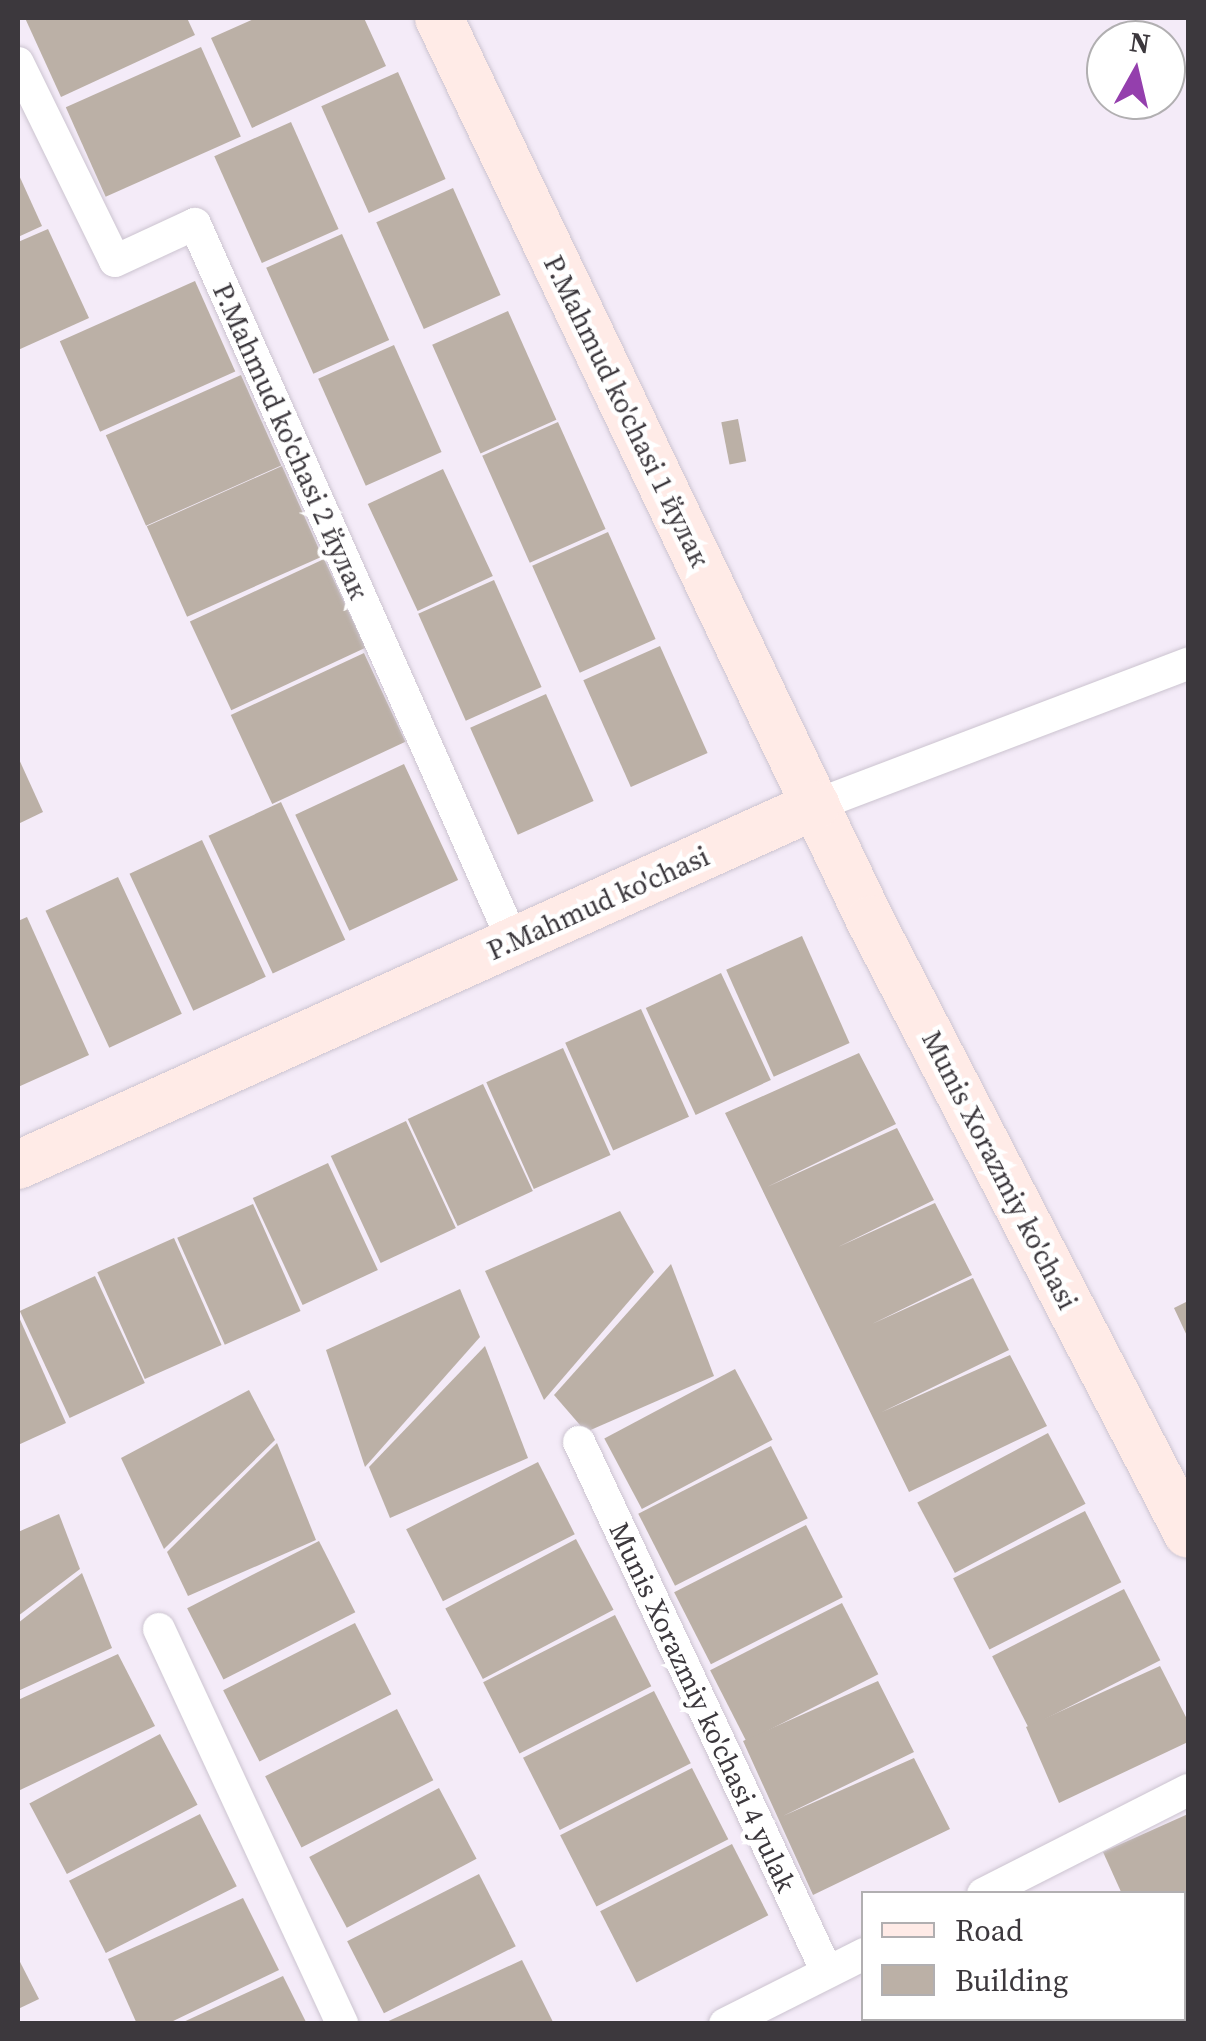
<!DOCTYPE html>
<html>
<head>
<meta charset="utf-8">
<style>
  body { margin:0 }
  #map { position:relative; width:1206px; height:2041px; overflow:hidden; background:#f4ebf8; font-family:"Source Serif 4",serif }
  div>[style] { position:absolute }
  .building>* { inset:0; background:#bbb0a6; transform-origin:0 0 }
  .roads { filter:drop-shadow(0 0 2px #ccc4d0) drop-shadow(0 0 2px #ccc4d0) }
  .street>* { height:32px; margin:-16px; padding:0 16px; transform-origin:16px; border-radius:16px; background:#fff }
  .secondary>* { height:48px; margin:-24px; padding:0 24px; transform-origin:24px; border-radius:24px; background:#ffebe7 }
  span { translate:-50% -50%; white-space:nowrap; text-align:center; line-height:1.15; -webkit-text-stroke:9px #fff; paint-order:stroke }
  .street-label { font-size:28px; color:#3c383d }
  .frame { position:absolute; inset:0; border:20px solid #3c383d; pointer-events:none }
  .legend { position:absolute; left:861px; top:1891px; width:325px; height:130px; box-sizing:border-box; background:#fff; border:2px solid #b1afb1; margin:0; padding:12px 18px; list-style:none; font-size:30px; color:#3c383d }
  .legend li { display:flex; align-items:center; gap:20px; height:50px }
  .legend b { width:50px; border:2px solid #b1afb1 }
  .north { position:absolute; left:1086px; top:20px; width:100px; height:100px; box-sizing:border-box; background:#fff; border:2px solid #b1afb1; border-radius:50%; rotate:8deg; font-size:28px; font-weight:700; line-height:40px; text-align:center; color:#3c383d }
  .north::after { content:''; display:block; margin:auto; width:35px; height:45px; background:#943fad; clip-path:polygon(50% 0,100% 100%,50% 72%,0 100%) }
</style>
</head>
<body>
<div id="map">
  <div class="building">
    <div style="clip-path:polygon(25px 18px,187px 18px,195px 35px,61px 97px)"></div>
    <div style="clip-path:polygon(256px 18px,364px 18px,386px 66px,252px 128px,211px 38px)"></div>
    <div style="left:201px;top:47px;width:98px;height:148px;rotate:66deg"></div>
    <div style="left:398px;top:72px;width:117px;height:84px;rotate:66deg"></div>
    <div style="left:291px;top:122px;width:117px;height:84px;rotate:66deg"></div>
    <div style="clip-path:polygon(18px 173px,42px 226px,18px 237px)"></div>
    <div style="left:453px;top:188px;width:117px;height:84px;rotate:66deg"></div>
    <div style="clip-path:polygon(48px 229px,89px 318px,18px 350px,18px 242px)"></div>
    <div style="left:342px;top:234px;width:116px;height:83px;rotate:66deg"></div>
    <div style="left:195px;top:281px;width:99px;height:148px;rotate:66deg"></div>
    <div style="left:508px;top:311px;width:119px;height:83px;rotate:66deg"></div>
    <div style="left:394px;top:345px;width:117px;height:83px;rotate:66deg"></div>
    <div style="left:241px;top:375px;width:99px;height:148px;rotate:66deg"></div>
    <div style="left:738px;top:419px;width:43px;height:17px;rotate:79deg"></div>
    <div style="left:558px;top:422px;width:117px;height:83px;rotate:66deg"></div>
    <div style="left:282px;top:466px;width:99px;height:148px;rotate:66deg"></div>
    <div style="left:443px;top:469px;width:118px;height:83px;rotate:65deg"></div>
    <div style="left:608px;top:532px;width:117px;height:83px;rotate:66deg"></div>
    <div style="left:324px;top:559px;width:98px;height:148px;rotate:65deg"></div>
    <div style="left:494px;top:580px;width:117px;height:83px;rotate:66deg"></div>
    <div style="left:660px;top:646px;width:117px;height:84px;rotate:66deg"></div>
    <div style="left:364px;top:653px;width:98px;height:147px;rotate:65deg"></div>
    <div style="left:546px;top:694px;width:117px;height:83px;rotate:66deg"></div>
    <div style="clip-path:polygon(18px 757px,43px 812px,18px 824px)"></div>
    <div style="left:404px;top:764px;width:128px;height:120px;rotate:65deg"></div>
    <div style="left:281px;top:802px;width:152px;height:80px;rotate:65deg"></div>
    <div style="left:202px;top:840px;width:151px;height:80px;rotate:65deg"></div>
    <div style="left:118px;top:877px;width:151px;height:80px;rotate:65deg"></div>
    <div style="clip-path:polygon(27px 917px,89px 1055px,18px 1087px,18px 921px)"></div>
    <div style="left:802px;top:936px;width:117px;height:83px;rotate:66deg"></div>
    <div style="left:721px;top:973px;width:118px;height:83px;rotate:65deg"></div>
    <div style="left:641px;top:1009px;width:118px;height:83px;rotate:66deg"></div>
    <div style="left:563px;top:1048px;width:117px;height:84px;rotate:66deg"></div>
    <div style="clip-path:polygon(859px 1053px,896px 1124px,767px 1187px,897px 1128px,934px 1200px,838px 1247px,935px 1203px,972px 1275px,872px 1324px,973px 1278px,1009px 1350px,882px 1412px,1010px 1355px,1047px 1426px,909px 1492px,725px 1113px)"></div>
    <div style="left:483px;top:1084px;width:118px;height:83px;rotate:65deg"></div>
    <div style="left:406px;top:1121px;width:118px;height:83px;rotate:65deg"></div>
    <div style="left:328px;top:1163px;width:118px;height:83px;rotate:65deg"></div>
    <div style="left:253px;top:1204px;width:117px;height:83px;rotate:66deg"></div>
    <div style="clip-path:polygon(620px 1211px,654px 1272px,544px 1400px,485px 1271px)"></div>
    <div style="left:174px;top:1238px;width:117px;height:84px;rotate:66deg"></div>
    <div style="clip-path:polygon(671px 1264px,714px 1376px,586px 1432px,554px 1395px)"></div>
    <div style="left:95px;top:1276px;width:118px;height:83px;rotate:65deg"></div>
    <div style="clip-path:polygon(460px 1289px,480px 1337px,365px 1467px,326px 1350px)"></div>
    <div style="clip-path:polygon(1188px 1301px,1188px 1338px,1174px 1308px)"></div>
    <div style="clip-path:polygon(18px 1315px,66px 1423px,18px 1445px)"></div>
    <div style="clip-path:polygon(485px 1346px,528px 1458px,390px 1518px,369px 1467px)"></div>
    <div style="left:735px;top:1369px;width:80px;height:148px;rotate:62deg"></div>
    <div style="clip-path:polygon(249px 1390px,275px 1440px,164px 1549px,121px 1458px)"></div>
    <div style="left:1048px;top:1433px;width:80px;height:148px;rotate:62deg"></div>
    <div style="clip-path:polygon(277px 1443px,316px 1540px,188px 1596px,167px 1552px)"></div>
    <div style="left:771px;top:1446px;width:81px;height:149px;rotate:63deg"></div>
    <div style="left:538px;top:1462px;width:81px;height:148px;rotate:63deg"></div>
    <div style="left:1085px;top:1511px;width:80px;height:148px;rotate:63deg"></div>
    <div style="clip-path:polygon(59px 1514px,80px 1569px,18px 1616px,18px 1532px)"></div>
    <div style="left:806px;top:1525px;width:81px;height:148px;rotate:63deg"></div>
    <div style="left:576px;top:1539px;width:80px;height:148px;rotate:62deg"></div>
    <div style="left:319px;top:1541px;width:80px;height:148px;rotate:63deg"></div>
    <div style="clip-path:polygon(82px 1573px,112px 1648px,18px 1691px,18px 1623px)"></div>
    <div style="left:1124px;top:1589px;width:80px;height:148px;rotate:63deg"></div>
    <div style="left:842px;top:1603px;width:80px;height:148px;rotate:63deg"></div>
    <div style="left:615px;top:1615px;width:80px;height:148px;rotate:63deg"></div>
    <div style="left:355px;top:1623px;width:80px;height:148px;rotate:63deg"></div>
    <div style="clip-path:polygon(118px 1654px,155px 1726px,18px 1791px,18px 1700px)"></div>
    <div style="clip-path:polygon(1160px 1666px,1188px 1721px,1188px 1742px,1059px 1803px,1026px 1727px)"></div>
    <div style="clip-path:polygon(878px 1681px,914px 1752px,783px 1816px,914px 1758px,950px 1829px,813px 1895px,743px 1741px)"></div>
    <div style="left:654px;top:1691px;width:81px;height:147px;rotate:63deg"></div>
    <div style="left:397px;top:1709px;width:80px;height:148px;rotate:63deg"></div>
    <div style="left:160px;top:1734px;width:80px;height:148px;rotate:62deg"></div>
    <div style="left:692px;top:1768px;width:80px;height:148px;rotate:63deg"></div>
    <div style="left:439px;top:1788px;width:80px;height:147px;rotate:62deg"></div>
    <div style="left:200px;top:1814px;width:81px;height:147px;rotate:63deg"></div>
    <div style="clip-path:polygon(1188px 1814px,1188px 1891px,1122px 1894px,1103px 1852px)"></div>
    <div style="left:732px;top:1844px;width:80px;height:148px;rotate:63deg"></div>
    <div style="left:479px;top:1874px;width:81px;height:148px;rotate:63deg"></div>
    <div style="clip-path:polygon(243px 1898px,279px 1970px,167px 2024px,137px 2024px,108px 1959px)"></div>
    <div style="left:1188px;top:1910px;width:76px;height:4px;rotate:90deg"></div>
    <div style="clip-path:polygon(18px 1958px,39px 1999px,18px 2009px)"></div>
    <div style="clip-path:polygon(522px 1960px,554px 2024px,382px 2024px)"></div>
    <div style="clip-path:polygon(283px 1976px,307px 2024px,179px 2024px)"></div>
  </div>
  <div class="roads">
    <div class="street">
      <div style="left:18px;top:63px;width:220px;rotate:63.9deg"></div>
      <div style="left:115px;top:261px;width:88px;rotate:-24.8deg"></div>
      <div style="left:195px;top:224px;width:784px;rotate:66.08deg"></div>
      <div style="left:816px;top:805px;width:398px;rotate:-20.8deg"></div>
      <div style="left:579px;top:1442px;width:585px;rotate:64.92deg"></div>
      <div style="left:159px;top:1629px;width:435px;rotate:65.1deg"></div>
      <div style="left:983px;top:1894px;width:230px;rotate:-26.9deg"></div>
      <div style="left:725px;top:2024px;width:156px;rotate:-26.7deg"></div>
    </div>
    <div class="secondary">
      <div style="left:439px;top:18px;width:1000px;rotate:64.46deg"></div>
      <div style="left:870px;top:920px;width:691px;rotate:62.62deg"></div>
      <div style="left:18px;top:1165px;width:875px;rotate:-24.28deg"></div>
    </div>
  </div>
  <div class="street-label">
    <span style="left:627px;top:411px;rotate:64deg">P.Mahmud ko'chasi 1 йулак</span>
    <span style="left:291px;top:441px;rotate:66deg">P.Mahmud ko'chasi 2 йулак</span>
    <span style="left:598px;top:903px;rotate:-24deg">P.Mahmud ko'chasi</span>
    <span style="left:1000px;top:1170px;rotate:63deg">Munis Xorazmiy ko'chasi</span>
    <span style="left:703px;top:1707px;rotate:65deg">Munis Xorazmiy ko'chasi 4 yulak</span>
  </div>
  <div class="frame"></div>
  <ul class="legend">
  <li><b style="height:12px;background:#ffebe7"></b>Road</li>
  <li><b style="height:28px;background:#bbb0a6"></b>Building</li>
  </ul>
  <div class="north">N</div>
</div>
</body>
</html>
